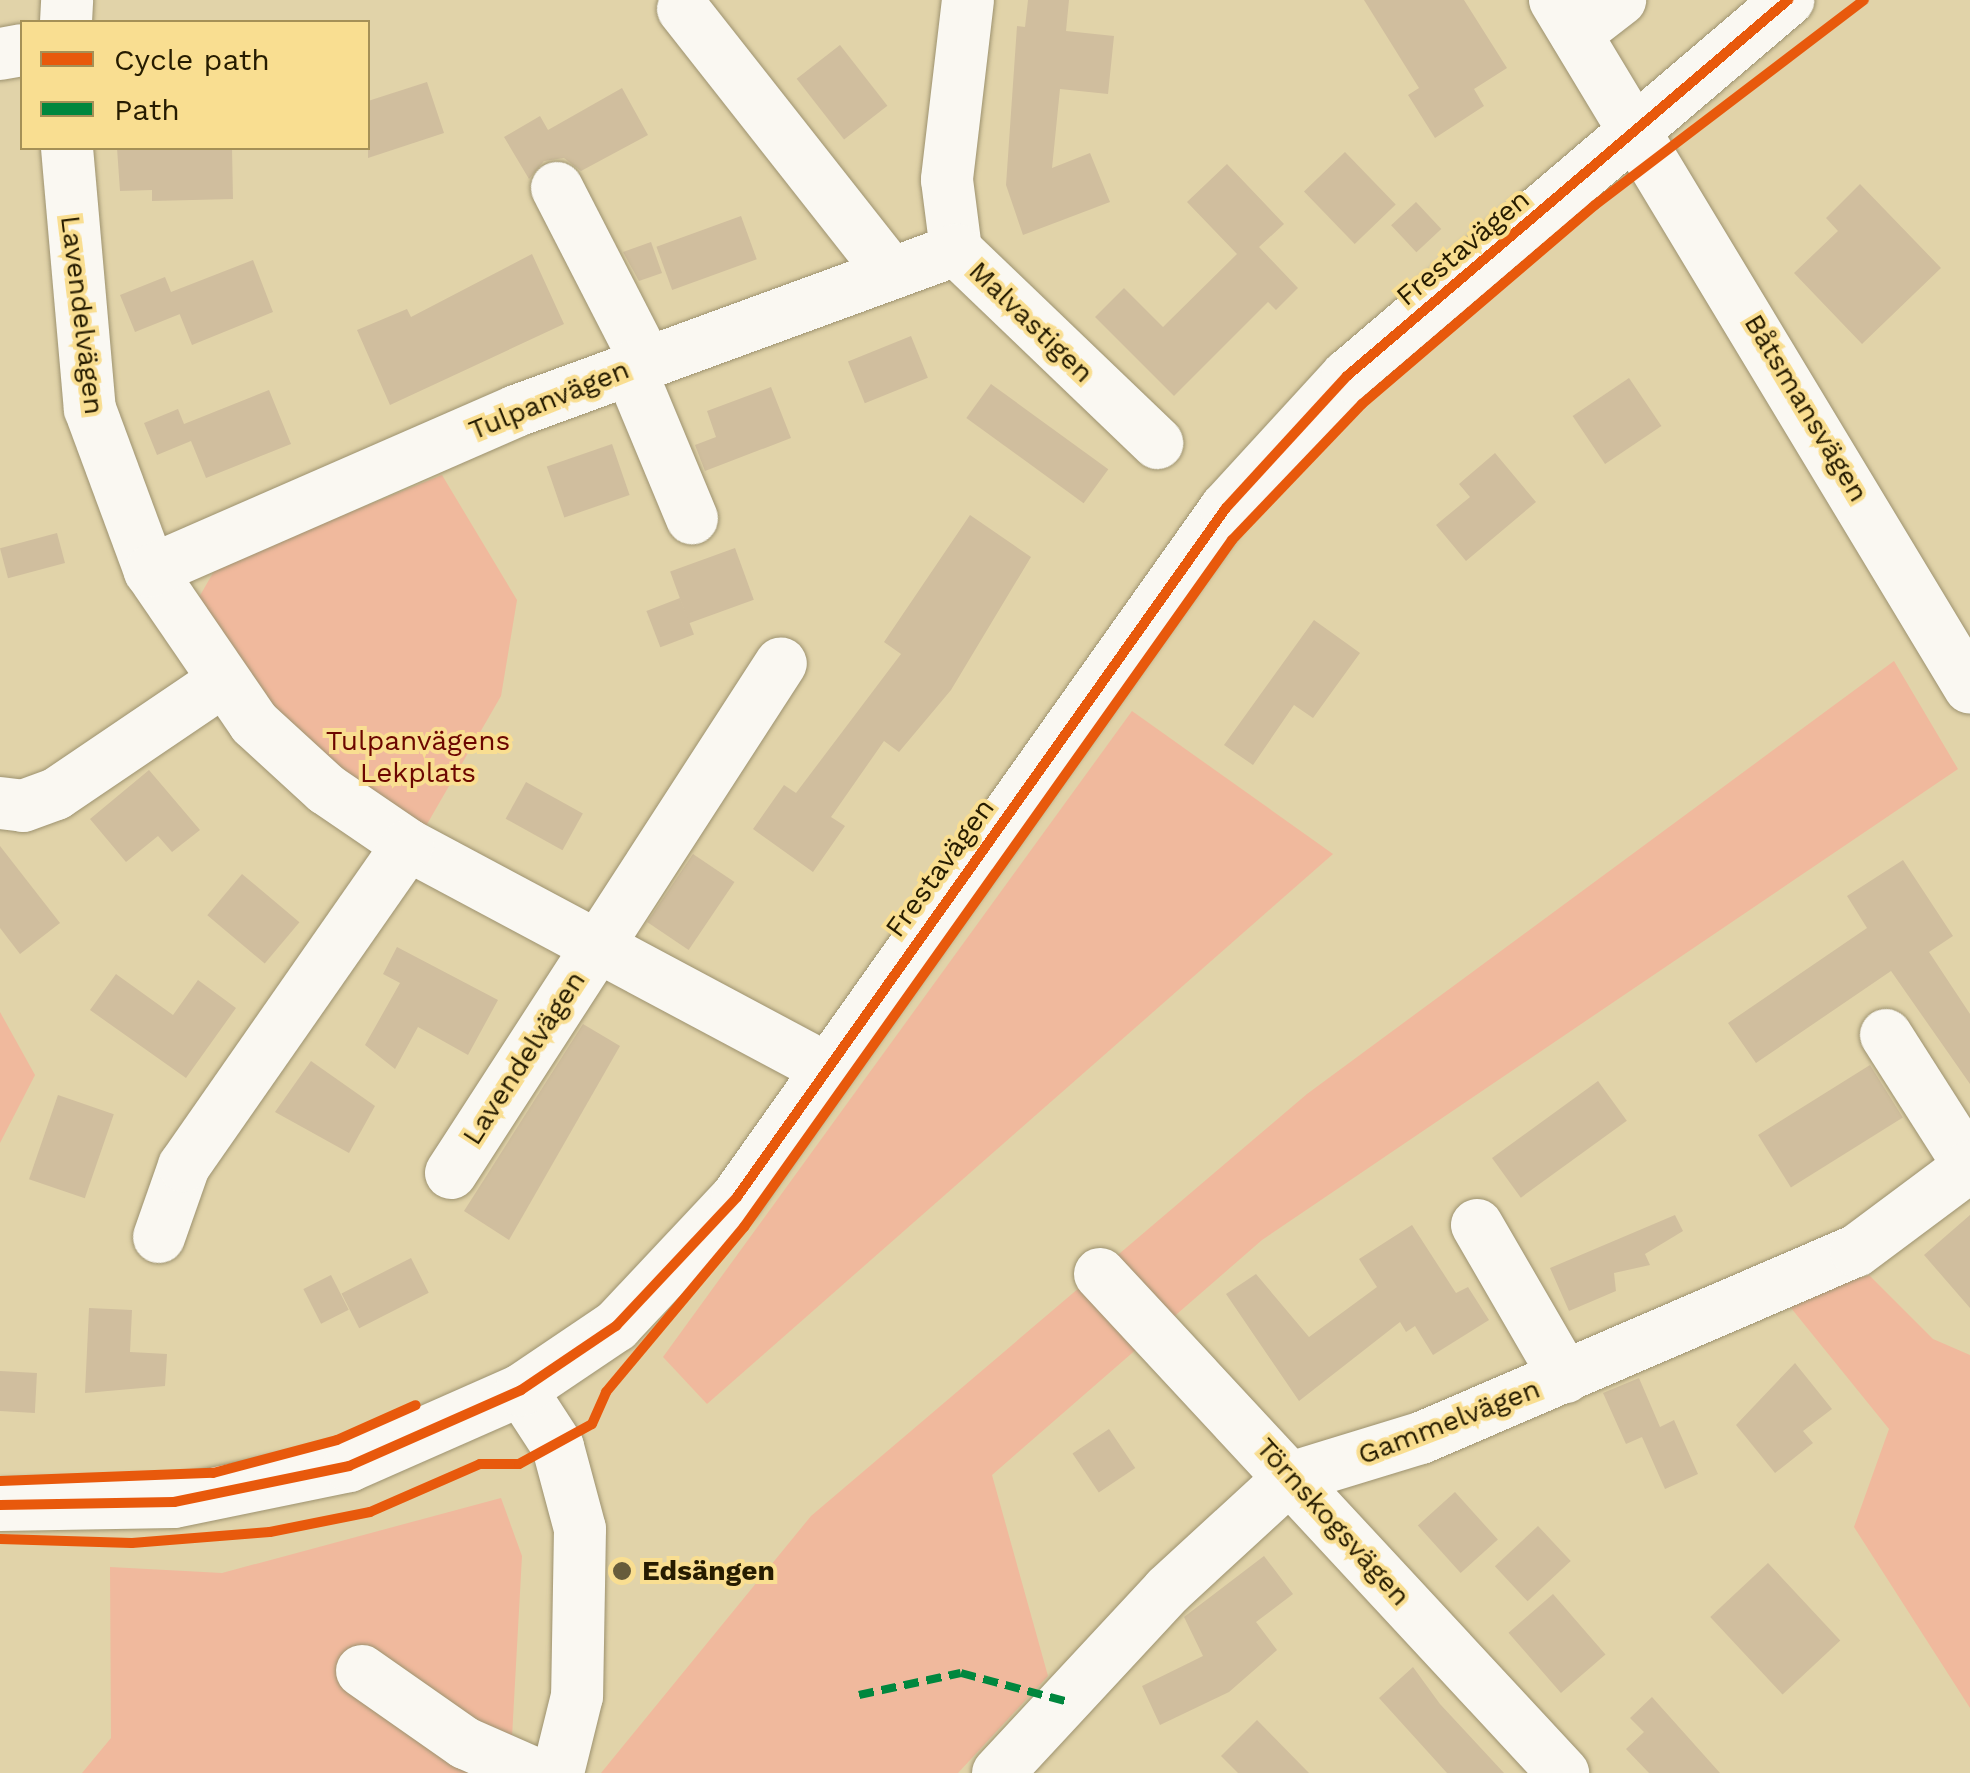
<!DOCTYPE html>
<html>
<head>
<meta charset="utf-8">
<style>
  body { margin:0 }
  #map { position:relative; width:1970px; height:1773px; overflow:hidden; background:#e1d3a9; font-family:"Work Sans",sans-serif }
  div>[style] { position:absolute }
  .green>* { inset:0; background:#f0b99d }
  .building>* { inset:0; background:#d0be9e; transform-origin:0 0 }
  .roads { filter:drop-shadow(0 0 2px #9d926f) drop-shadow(0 0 2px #9d926f) }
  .minor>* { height:52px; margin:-26px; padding:0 26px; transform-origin:26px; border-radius:26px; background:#faf8f2 }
  .quiet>* { height:8px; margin-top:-4px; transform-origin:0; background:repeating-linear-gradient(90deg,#00873e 0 15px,transparent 0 23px) }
  .cycleway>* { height:10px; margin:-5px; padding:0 5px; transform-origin:5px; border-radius:5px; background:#e8590c }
  .dots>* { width:28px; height:28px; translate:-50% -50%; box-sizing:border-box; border:5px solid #f9de91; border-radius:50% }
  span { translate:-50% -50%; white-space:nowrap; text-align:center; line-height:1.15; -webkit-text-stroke:8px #f9de91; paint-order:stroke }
  .street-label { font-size:28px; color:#261c00 }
  .park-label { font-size:28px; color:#6c0600 }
  .poi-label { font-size:28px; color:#261c00; font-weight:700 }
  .left { translate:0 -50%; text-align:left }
  .legend { position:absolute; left:20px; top:20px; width:350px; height:130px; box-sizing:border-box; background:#f9de91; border:2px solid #a59057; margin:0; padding:12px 18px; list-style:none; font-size:30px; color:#261c00 }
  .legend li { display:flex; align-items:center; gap:20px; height:50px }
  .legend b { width:50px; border:2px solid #a59057 }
</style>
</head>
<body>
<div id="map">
  <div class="green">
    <div style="clip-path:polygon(442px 475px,517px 600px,501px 696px,419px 838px,318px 770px,198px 599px,217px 566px)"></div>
    <div style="clip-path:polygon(1894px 661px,1958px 769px,1262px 1240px,992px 1475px,1048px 1676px,958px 1773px,601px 1773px,811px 1516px,1307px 1094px)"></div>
    <div style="clip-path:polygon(1132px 711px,1333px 854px,707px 1404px,663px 1357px)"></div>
    <div style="clip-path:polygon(0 1012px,35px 1075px,0 1143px)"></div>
    <div style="clip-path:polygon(1869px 1275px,1933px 1339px,1970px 1355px,1970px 1708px,1854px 1527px,1889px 1429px,1787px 1303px)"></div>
    <div style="clip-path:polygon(501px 1498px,522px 1556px,510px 1773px,82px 1773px,111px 1738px,110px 1567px,222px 1573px)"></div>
  </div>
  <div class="building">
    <div style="clip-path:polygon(1028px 0,1069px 0,1066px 31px,1114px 36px,1108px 94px,1060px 89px,1052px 168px,1090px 153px,1110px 202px,1023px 235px,1006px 185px,1017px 26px,1025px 27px)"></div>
    <div style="clip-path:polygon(1364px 0,1464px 0,1507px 68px,1474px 89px,1484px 106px,1435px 138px,1408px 95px,1419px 88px)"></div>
    <div style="left:840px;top:45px;width:77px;height:55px;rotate:52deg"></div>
    <div style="clip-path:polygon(427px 82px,444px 133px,368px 158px,368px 101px)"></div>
    <div style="clip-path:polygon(622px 88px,648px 135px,581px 171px,564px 158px,544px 161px,529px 179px,504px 137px,540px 116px,548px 130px)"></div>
    <div style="clip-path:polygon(117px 148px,232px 148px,233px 199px,152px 201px,152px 190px,120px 191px)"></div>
    <div style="left:1345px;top:152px;width:73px;height:57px;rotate:46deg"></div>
    <div style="clip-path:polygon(1227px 164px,1284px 224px,1259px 247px,1298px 288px,1276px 310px,1268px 302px,1174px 396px,1095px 317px,1124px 288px,1163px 327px,1237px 254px,1187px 202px)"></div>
    <div style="clip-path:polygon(1860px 184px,1941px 268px,1862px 344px,1794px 273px,1838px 231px,1826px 218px)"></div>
    <div style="left:1416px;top:202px;width:37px;height:34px;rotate:47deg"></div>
    <div style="left:741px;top:216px;width:46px;height:90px;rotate:70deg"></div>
    <div style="clip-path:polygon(651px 242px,662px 273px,639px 281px,623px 252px)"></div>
    <div style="clip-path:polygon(532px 254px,564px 324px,390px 405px,357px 330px,407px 309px,411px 317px)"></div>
    <div style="clip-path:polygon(253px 260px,273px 312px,192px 345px,176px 305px,180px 314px,135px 332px,120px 295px,165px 277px,171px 292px)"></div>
    <div style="left:911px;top:336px;width:45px;height:68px;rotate:68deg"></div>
    <div style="left:1629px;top:378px;width:58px;height:68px;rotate:56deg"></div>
    <div style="left:991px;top:384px;width:145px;height:42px;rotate:36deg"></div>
    <div style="clip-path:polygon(771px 387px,791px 438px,705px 471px,695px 445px,716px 437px,707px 411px)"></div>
    <div style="clip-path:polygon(269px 390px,291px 444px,206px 478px,191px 441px,157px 455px,144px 423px,178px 409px,184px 424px)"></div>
    <div style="left:612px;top:444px;width:54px;height:69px;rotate:71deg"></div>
    <div style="clip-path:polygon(1495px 453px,1536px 502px,1466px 561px,1436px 525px,1470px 497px,1459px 484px)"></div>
    <div style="clip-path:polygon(970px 515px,1031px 557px,951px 690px,899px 752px,884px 741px,831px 817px,845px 826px,813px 872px,753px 829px,784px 785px,796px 793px,901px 654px,884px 642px)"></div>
    <div style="left:57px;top:533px;width:31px;height:59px;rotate:75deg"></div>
    <div style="left:735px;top:548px;width:55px;height:69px;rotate:70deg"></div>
    <div style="left:680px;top:598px;width:39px;height:36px;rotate:69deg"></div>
    <div style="clip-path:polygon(1314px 620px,1360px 653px,1313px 718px,1294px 705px,1253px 765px,1224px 745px)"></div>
    <div style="clip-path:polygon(149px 770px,200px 830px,172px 852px,158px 836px,126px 862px,90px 819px)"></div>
    <div style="left:526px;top:782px;width:65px;height:42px;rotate:29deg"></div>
    <div style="clip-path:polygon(0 846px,60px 923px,20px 954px,0 928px)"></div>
    <div style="left:693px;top:854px;width:50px;height:82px;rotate:34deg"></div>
    <div style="clip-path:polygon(1903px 860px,1953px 936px,1929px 952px,1970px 1014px,1970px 1084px,1891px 971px,1756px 1063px,1728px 1023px,1867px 928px,1847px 896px)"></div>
    <div style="left:242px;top:874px;width:75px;height:54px;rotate:40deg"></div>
    <div style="clip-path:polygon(397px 947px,498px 1000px,468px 1055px,418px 1027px,395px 1069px,365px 1045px,400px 983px,383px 974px)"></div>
    <div style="clip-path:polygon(116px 974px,173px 1015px,198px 980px,236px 1008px,186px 1078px,90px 1010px)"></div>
    <div style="clip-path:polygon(583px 1024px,620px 1046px,509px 1240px,464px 1211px)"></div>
    <div style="clip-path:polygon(311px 1061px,375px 1106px,349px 1153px,275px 1112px)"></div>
    <div style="left:1870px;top:1065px;width:62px;height:132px;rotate:58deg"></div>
    <div style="left:1598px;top:1081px;width:49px;height:131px;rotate:54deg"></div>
    <div style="left:58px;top:1095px;width:59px;height:89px;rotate:19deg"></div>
    <div style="clip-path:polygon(1675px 1215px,1683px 1231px,1645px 1254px,1650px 1265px,1614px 1273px,1616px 1291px,1569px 1311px,1550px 1268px)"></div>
    <div style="clip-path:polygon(1970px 1215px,1970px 1308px,1924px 1255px)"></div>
    <div style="clip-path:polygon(1412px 1225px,1456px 1293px,1468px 1287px,1489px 1320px,1433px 1355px,1415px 1326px,1406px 1332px,1400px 1322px,1299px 1401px,1226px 1294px,1256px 1274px,1309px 1337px,1377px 1287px,1359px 1259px)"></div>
    <div style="left:411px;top:1258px;width:39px;height:78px;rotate:63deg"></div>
    <div style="left:331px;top:1275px;width:39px;height:31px;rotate:63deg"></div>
    <div style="clip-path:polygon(89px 1308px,132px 1310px,130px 1352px,167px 1354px,165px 1386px,85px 1393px)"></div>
    <div style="clip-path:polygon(1795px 1363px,1832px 1409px,1803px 1431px,1813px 1443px,1775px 1473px,1736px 1425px)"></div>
    <div style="left:0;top:1371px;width:37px;height:40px;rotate:3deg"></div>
    <div style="clip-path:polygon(1639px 1378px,1660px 1427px,1674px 1420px,1698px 1474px,1665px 1489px,1642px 1437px,1626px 1444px,1603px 1393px)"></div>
    <div style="left:1109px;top:1429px;width:47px;height:44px;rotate:56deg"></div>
    <div style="left:1455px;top:1492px;width:64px;height:50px;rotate:48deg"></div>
    <div style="left:1538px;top:1526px;width:48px;height:59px;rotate:47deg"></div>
    <div style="clip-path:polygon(1264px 1556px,1293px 1594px,1256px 1622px,1277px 1650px,1229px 1692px,1160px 1725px,1142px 1686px,1203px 1656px,1184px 1617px)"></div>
    <div style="left:1768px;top:1563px;width:106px;height:79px;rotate:47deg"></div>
    <div style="left:1553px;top:1594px;width:80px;height:59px;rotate:49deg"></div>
    <div style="clip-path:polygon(1413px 1667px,1440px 1704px,1504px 1773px,1447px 1773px,1379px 1698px)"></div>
    <div style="clip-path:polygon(1652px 1697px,1720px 1773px,1649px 1773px,1626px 1749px,1644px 1732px,1630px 1718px)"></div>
    <div style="clip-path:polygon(1257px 1720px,1309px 1773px,1238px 1773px,1221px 1756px)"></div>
  </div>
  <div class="roads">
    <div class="minor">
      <div style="left:968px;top:0;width:181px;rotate:96.7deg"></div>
      <div style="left:947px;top:180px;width:71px;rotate:82.7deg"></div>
      <div style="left:956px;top:250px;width:279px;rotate:43.8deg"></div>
      <div style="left:1555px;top:0;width:803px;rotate:58.9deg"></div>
      <div style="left:683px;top:9px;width:335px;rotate:51.8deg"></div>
      <div style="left:66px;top:22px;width:22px;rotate:-87deg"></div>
      <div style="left:1576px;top:34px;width:56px;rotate:-37.7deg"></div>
      <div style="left:0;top:54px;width:22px;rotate:-10deg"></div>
      <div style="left:67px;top:148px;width:262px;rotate:85deg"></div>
      <div style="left:90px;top:409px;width:173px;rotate:69.7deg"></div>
      <div style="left:150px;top:571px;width:184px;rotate:55.6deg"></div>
      <div style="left:254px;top:723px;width:98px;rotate:42.5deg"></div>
      <div style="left:326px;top:789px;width:99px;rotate:34.3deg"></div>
      <div style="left:408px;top:845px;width:472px;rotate:28.1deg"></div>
      <div style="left:557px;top:188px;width:195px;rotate:62.8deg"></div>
      <div style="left:629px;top:367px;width:164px;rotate:67.4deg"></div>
      <div style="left:150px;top:571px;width:399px;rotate:-23.6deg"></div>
      <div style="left:516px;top:411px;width:469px;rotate:-20.1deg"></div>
      <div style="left:0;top:803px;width:23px;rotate:7deg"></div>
      <div style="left:23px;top:806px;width:35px;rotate:-20deg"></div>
      <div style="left:56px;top:794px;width:202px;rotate:-34.1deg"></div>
      <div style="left:1886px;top:1035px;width:156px;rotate:57.5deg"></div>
      <div style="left:451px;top:1173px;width:607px;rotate:-57.09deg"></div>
      <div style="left:1477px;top:1225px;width:176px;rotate:59.9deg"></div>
      <div style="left:159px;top:1237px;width:75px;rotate:-70.6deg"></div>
      <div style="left:184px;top:1166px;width:391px;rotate:-55.1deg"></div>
      <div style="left:1100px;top:1274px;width:681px;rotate:47.14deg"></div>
      <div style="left:521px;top:1390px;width:68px;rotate:57deg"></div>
      <div style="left:558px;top:1447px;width:85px;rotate:75deg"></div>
      <div style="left:580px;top:1529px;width:167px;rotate:91deg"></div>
      <div style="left:577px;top:1696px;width:79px;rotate:103.9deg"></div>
      <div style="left:0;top:1505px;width:174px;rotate:-1deg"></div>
      <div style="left:174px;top:1502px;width:179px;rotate:-11.6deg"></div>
      <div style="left:349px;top:1466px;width:188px;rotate:-23.8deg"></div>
      <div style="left:521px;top:1390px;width:115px;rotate:-34deg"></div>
      <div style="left:616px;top:1326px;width:177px;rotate:-46.8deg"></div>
      <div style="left:737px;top:1197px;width:845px;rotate:-54.64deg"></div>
      <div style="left:1226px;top:508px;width:179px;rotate:-47.5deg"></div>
      <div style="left:1347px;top:376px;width:580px;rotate:-40.45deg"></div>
      <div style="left:362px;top:1671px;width:126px;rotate:35deg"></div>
      <div style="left:465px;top:1743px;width:74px;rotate:23.8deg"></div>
      <div style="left:998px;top:1773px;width:250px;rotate:-47.1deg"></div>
      <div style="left:1168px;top:1590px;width:166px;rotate:-42.6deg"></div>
      <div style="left:1290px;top:1478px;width:137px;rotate:-17deg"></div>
      <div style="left:1421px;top:1438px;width:473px;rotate:-23.3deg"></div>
      <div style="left:1856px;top:1251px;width:142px;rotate:-36.7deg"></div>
    </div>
  </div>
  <div class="quiet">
    <div style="left:859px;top:1695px;width:104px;rotate:-12.2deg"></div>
    <div style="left:961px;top:1673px;width:108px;rotate:15.1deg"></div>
  </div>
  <div class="cycleway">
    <div style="left:0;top:1481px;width:213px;rotate:-2.2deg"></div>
    <div style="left:213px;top:1473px;width:128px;rotate:-14.9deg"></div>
    <div style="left:337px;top:1440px;width:86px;rotate:-23.9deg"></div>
    <div style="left:0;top:1505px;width:174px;rotate:-1deg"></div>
    <div style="left:174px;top:1502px;width:179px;rotate:-11.6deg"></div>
    <div style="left:349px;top:1466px;width:188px;rotate:-23.8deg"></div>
    <div style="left:521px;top:1390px;width:115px;rotate:-34deg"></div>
    <div style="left:616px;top:1326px;width:177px;rotate:-46.8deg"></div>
    <div style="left:737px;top:1197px;width:845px;rotate:-54.64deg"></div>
    <div style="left:1226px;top:508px;width:179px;rotate:-47.5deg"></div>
    <div style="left:1347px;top:376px;width:580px;rotate:-40.45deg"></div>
    <div style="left:0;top:1539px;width:132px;rotate:1.7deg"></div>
    <div style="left:132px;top:1543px;width:138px;rotate:-4.6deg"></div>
    <div style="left:270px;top:1532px;width:102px;rotate:-11.3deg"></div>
    <div style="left:370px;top:1512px;width:120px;rotate:-23.6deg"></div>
    <div style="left:480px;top:1464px;width:39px"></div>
    <div style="left:519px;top:1464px;width:83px;rotate:-28.7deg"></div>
    <div style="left:592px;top:1424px;width:35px;rotate:-66deg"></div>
    <div style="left:606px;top:1392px;width:215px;rotate:-50.1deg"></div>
    <div style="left:744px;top:1227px;width:843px;rotate:-54.61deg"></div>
    <div style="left:1232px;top:540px;width:188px;rotate:-46.3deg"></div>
    <div style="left:1362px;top:404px;width:306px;rotate:-40.5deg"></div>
    <div style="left:1595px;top:205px;width:338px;rotate:-37.3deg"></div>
  </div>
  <div class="dots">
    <div style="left:622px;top:1571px;background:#675c3b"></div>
  </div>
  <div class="street-label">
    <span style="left:1463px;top:248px;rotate:-40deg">Frestavägen</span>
    <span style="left:82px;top:315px;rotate:83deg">Lavendelvägen</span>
    <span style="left:1031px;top:322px;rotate:44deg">Malvastigen</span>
    <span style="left:549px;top:400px;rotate:-22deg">Tulpanvägen</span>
    <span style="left:1806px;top:408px;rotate:59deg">Båtsmansvägen</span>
    <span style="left:940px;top:868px;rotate:-54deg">Frestavägen</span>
    <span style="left:524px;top:1058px;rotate:-57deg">Lavendelvägen</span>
    <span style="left:1449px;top:1422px;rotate:-21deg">Gammelvägen</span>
    <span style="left:1333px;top:1522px;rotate:48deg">Törnskogsvägen</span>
  </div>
  <div class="park-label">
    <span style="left:418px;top:757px">Tulpanvägens<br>Lekplats</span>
  </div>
  <div class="poi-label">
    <span class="left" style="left:642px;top:1571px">Edsängen</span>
  </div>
  <ul class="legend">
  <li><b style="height:12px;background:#e8590c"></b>Cycle path</li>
  <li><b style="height:12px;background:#00873e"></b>Path</li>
  </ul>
</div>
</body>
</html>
